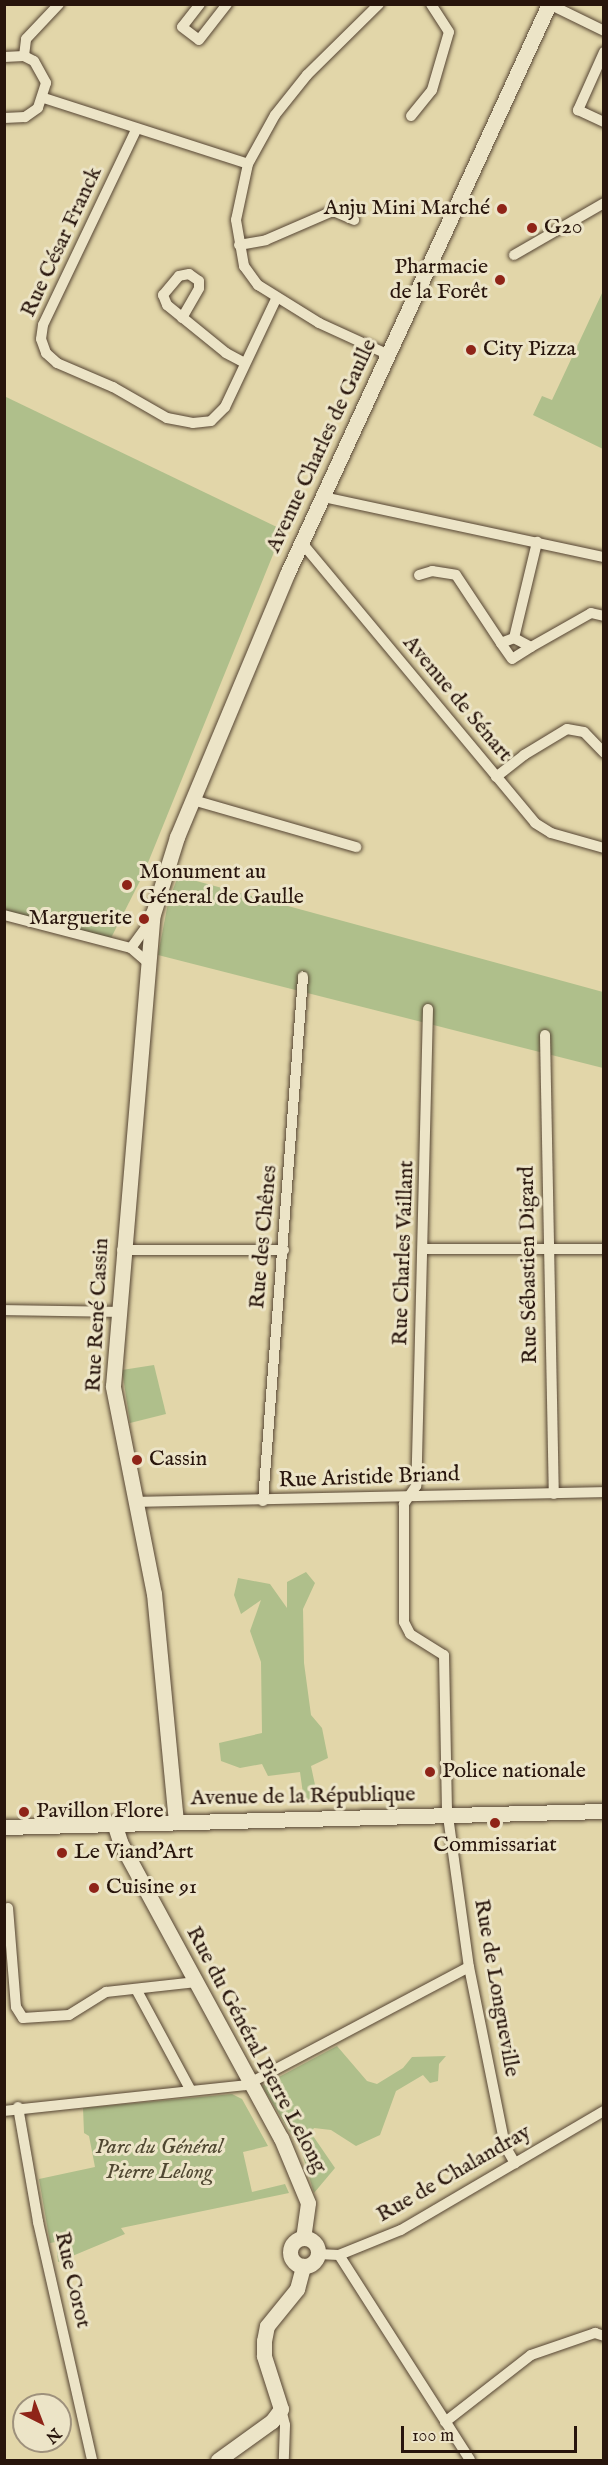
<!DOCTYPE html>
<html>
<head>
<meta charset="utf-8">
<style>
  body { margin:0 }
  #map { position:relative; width:608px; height:2465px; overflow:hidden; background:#e2d6a9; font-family:"IM FELL English",serif }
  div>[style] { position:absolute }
  .green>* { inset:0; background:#afbf8b }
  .roads { filter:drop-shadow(0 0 2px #564533) drop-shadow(0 0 2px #564533) }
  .street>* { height:10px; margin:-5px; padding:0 5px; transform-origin:5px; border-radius:5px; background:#ece4c7 }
  .secondary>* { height:15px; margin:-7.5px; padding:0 7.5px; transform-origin:7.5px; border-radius:7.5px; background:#ece4c7 }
  .secondary>.ring { margin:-7.5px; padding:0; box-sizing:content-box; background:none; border:15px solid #ece4c7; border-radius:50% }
  .dots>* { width:16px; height:16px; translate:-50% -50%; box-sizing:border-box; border:3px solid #ece4c7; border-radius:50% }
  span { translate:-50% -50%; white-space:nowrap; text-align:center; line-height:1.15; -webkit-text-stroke:6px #ece4c7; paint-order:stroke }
  .poi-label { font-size:22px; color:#28150c }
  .right { translate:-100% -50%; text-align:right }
  .left { translate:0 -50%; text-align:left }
  .street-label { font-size:22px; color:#28150c }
  .park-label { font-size:22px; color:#504832; font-style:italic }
  .frame { position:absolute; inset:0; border:6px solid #28150c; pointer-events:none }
  .north { position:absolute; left:12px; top:2393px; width:60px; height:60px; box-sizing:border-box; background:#ece4c7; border:2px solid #9e917c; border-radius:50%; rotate:138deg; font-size:16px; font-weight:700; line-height:24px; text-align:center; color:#28150c }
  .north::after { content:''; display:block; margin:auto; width:21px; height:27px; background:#8f2418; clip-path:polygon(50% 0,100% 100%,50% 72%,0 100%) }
  .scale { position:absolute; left:401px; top:2426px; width:176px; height:27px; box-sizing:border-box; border:3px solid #28150c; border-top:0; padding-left:8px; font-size:18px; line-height:21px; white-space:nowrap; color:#28150c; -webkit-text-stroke:4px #ece4c7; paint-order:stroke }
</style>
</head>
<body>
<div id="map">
  <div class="green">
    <div style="clip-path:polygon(603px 291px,604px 447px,603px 449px,533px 415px,542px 396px,552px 400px)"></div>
    <div style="clip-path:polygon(4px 396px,283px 530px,143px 875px,111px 938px,5px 911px)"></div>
    <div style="clip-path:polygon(178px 876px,603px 992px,603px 1068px,158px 955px,168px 903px)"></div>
    <div style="clip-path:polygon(154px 1365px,166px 1414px,130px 1423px,122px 1370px)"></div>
    <div style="clip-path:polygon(306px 1572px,315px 1583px,303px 1609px,304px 1663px,311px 1715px,322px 1728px,328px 1758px,311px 1766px,318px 1799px,304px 1801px,300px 1772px,268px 1776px,262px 1764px,240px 1768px,221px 1761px,219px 1743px,262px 1733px,261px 1662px,250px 1631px,261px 1600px,241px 1614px,234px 1595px,238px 1578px,270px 1584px,287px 1608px,287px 1582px)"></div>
    <div style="clip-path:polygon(337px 2046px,367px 2081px,377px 2084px,403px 2068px,412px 2057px,446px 2056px,439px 2064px,438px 2081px,430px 2083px,423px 2075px,396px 2091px,380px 2135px,356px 2146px,331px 2130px,314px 2128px,311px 2133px,335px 2168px,314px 2193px,301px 2150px,262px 2086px)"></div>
    <div style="clip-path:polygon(232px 2094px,242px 2099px,268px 2146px,243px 2152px,252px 2192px,285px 2184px,289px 2193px,121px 2228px,125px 2234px,58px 2262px,56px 2242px,50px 2243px,39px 2179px,95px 2167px,89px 2136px,84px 2133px,83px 2108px)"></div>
  </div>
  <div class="roads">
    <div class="street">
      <div style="left:200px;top:4px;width:29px;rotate:128deg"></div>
      <div style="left:182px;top:27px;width:21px;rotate:37deg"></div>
      <div style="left:199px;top:40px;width:46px;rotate:-52.1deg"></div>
      <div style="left:379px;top:4px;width:101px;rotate:135.4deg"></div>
      <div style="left:307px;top:75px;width:51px;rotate:128.7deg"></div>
      <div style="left:275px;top:115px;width:56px;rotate:118.9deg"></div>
      <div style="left:248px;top:164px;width:57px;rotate:102.1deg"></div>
      <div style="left:236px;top:220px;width:47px;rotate:80.1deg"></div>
      <div style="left:244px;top:266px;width:24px;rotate:54deg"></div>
      <div style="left:258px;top:285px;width:72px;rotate:31.9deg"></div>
      <div style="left:319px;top:323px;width:77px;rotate:24.6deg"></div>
      <div style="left:549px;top:4px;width:61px;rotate:26.1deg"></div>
      <div style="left:604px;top:52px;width:64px;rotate:114.1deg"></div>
      <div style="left:578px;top:110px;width:29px;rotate:25deg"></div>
      <div style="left:24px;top:56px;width:17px;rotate:-83deg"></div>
      <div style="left:26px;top:39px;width:48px;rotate:-46.7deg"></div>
      <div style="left:4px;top:57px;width:20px;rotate:-3deg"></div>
      <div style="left:24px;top:56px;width:11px;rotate:27deg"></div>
      <div style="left:34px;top:61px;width:25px;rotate:61deg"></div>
      <div style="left:46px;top:83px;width:26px;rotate:108deg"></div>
      <div style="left:38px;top:108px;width:16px;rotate:145deg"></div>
      <div style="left:25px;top:117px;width:21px;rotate:177deg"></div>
      <div style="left:44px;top:98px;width:214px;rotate:17.9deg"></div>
      <div style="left:411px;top:116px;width:33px;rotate:-51deg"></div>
      <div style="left:432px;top:90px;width:60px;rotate:-73.7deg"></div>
      <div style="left:449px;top:32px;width:33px;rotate:-123deg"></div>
      <div style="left:136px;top:130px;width:216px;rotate:115.5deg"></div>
      <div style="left:43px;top:325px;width:14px;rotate:98deg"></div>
      <div style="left:41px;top:339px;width:15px;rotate:70deg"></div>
      <div style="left:46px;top:353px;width:15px;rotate:42deg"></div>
      <div style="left:57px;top:363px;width:61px;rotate:23.2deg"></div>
      <div style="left:113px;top:387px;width:62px;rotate:29.9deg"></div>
      <div style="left:167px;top:418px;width:26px;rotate:11deg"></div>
      <div style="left:193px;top:423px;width:18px;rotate:-6deg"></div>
      <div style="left:211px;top:421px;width:20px;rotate:-45deg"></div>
      <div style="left:225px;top:407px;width:119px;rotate:-64.7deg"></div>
      <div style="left:239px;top:245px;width:27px;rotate:-10deg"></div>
      <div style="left:266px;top:240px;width:73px;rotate:-23.4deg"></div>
      <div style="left:333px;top:211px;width:23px;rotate:23deg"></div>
      <div style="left:514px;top:255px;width:104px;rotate:-30deg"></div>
      <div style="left:182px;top:318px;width:34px;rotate:-60deg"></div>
      <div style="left:199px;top:288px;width:7px;rotate:-90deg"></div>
      <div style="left:199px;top:281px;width:12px;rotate:-145deg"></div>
      <div style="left:189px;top:274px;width:10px;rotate:169deg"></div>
      <div style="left:179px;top:276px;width:25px;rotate:130deg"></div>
      <div style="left:163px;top:295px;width:11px;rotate:68deg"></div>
      <div style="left:167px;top:305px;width:76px;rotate:39.1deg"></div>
      <div style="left:226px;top:353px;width:21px;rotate:28deg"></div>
      <div style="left:323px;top:497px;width:287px;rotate:12.1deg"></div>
      <div style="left:302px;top:543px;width:364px;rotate:50.2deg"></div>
      <div style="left:535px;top:823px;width:19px;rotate:32deg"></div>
      <div style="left:551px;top:833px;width:55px;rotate:15.8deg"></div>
      <div style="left:419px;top:575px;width:14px;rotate:-17deg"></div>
      <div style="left:432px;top:571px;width:24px;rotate:9deg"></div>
      <div style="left:456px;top:575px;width:82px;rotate:56.5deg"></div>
      <div style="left:514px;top:638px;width:99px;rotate:-76.5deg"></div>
      <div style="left:514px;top:638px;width:19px;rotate:28deg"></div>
      <div style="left:531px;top:647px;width:22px;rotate:148deg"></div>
      <div style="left:512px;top:659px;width:19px;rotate:-125deg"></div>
      <div style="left:501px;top:643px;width:14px;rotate:-21deg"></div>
      <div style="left:531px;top:647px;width:69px;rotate:-29.5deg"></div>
      <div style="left:591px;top:613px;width:13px;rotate:13deg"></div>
      <div style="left:496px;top:777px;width:36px;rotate:-38deg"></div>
      <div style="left:524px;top:755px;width:50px;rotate:-31.2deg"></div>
      <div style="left:567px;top:729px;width:17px;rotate:10deg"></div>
      <div style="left:584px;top:732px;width:29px;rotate:46deg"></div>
      <div style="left:193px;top:800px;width:170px;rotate:16.1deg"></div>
      <div style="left:4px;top:915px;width:131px;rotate:14.6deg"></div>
      <div style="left:131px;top:948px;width:23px;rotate:41deg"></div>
      <div style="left:131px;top:948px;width:31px;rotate:-54deg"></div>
      <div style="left:428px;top:1009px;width:477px;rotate:91.4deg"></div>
      <div style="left:416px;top:1486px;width:22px;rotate:124deg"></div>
      <div style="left:404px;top:1504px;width:118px;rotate:90deg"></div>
      <div style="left:404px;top:1622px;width:13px;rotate:63deg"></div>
      <div style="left:410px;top:1634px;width:40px;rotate:32deg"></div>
      <div style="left:444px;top:1655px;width:154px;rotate:88.9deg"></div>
      <div style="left:447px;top:1809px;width:160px;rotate:82.1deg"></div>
      <div style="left:469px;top:1967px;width:183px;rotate:78.6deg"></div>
      <div style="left:505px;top:2146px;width:20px;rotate:60deg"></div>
      <div style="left:545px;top:1035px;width:459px;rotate:88.9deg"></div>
      <div style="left:424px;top:1249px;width:180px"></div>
      <div style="left:122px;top:1250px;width:162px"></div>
      <div style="left:4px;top:1310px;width:115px;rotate:1deg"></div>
      <div style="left:263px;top:1501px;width:526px;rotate:-85.63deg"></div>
      <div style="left:136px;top:1502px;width:468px;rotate:-1.2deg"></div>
      <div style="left:8px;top:1908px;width:99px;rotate:85.4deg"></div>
      <div style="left:16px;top:2007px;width:13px;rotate:58deg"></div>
      <div style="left:23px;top:2018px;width:46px;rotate:-3.7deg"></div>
      <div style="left:69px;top:2015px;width:44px;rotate:-31.9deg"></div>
      <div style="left:106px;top:1992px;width:91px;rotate:-6.3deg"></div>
      <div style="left:136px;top:1989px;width:114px;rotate:61.6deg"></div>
      <div style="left:18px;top:2107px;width:117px;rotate:80.1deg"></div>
      <div style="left:38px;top:2222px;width:244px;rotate:77.2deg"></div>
      <div style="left:4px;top:2111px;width:243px;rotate:-6.1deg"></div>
      <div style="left:246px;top:2085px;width:252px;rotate:-27.9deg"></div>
      <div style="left:318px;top:2254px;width:21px;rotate:3deg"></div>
      <div style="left:339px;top:2255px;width:67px;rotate:-22deg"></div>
      <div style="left:401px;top:2230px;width:235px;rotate:-30.4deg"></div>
      <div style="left:339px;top:2255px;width:243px;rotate:57.4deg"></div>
      <div style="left:281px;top:2409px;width:16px;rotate:76deg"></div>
      <div style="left:285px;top:2425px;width:35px;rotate:92deg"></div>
      <div style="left:445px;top:2422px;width:109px;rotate:-37.9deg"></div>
      <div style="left:531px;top:2355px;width:68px;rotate:-19deg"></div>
      <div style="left:595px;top:2333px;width:9px;rotate:18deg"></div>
    </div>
    <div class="secondary">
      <div style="left:176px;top:1822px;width:229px;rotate:-95.5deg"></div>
      <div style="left:154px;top:1594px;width:212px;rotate:-101.2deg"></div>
      <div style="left:113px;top:1386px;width:474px;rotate:-85.2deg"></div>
      <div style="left:153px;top:914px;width:81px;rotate:-72.7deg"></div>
      <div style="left:177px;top:837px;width:285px;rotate:-67.3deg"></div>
      <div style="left:287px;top:574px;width:627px;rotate:-65.31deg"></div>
      <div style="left:114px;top:1823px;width:20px;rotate:72deg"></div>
      <div style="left:120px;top:1842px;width:337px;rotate:61.5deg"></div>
      <div style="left:281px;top:2138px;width:70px;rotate:67.4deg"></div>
      <div style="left:308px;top:2203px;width:34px;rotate:98deg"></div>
      <div style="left:4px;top:1827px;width:600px;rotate:-1.53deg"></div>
      <div class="ring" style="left:290px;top:2238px;width:13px;height:13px"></div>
      <div style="left:218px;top:2460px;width:67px;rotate:-35.8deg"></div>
      <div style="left:272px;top:2421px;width:15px;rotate:-53deg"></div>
      <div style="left:281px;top:2409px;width:56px;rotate:-107.8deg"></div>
      <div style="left:264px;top:2356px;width:15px;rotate:-90deg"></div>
      <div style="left:264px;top:2341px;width:15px;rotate:-79deg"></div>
      <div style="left:267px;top:2326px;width:48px;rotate:-51deg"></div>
      <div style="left:297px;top:2289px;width:24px;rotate:-75deg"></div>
    </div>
  </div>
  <div class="dots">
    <div style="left:502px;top:209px;background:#8f2418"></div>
    <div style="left:532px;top:228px;background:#8f2418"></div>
    <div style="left:500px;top:280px;background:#8f2418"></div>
    <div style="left:471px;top:350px;background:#8f2418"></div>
    <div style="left:127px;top:885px;background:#8f2418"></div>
    <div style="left:144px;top:919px;background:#8f2418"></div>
    <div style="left:137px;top:1460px;background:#8f2418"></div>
    <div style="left:430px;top:1772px;background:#8f2418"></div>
    <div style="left:24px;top:1812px;background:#8f2418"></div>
    <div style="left:495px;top:1823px;background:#8f2418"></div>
    <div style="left:62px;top:1853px;background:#8f2418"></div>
    <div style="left:94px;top:1888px;background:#8f2418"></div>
  </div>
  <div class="poi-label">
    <span class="right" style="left:490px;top:209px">Anju Mini Marché</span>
    <span class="left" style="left:544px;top:228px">G20</span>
    <span class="right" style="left:488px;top:280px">Pharmacie<br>de la Forêt</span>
    <span class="left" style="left:483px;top:350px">City Pizza</span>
    <span class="left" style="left:139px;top:885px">Monument au<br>Géneral de Gaulle</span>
    <span class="right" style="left:132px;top:919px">Marguerite</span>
    <span class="left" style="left:149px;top:1460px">Cassin</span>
    <span class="left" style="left:442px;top:1772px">Police nationale</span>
    <span class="left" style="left:36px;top:1812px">Pavillon Flore</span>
    <span style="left:495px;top:1846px">Commissariat</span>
    <span class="left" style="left:74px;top:1853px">Le Viand'Art</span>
    <span class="left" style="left:106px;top:1888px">Cuisine 91</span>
  </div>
  <div class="street-label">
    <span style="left:62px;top:242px;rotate:-65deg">Rue César Franck</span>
    <span style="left:322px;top:446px;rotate:-65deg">Avenue Charles de Gaulle</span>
    <span style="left:457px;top:699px;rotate:50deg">Avenue de Sénart</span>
    <span style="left:264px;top:1237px;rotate:-85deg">Rue des Chênes</span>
    <span style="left:404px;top:1253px;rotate:-88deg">Rue Charles Vaillant</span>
    <span style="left:529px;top:1265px;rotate:-91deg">Rue Sébastien Digard</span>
    <span style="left:98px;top:1315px;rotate:-87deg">Rue René Cassin</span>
    <span style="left:369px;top:1478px;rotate:-2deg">Rue Aristide Briand</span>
    <span style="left:303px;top:1797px;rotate:-1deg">Avenue de la République</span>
    <span style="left:496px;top:1988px;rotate:80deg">Rue de Longueville</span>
    <span style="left:256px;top:2050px;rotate:62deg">Rue du Général Pierre Lelong</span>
    <span style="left:454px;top:2174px;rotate:-30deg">Rue de Chalandray</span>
    <span style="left:72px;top:2280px;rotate:77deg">Rue Corot</span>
  </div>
  <div class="park-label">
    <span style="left:159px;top:2160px">Parc du Général<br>Pierre Lelong</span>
  </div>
  <div class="frame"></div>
  <div class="north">N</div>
  <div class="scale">100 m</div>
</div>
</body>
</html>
